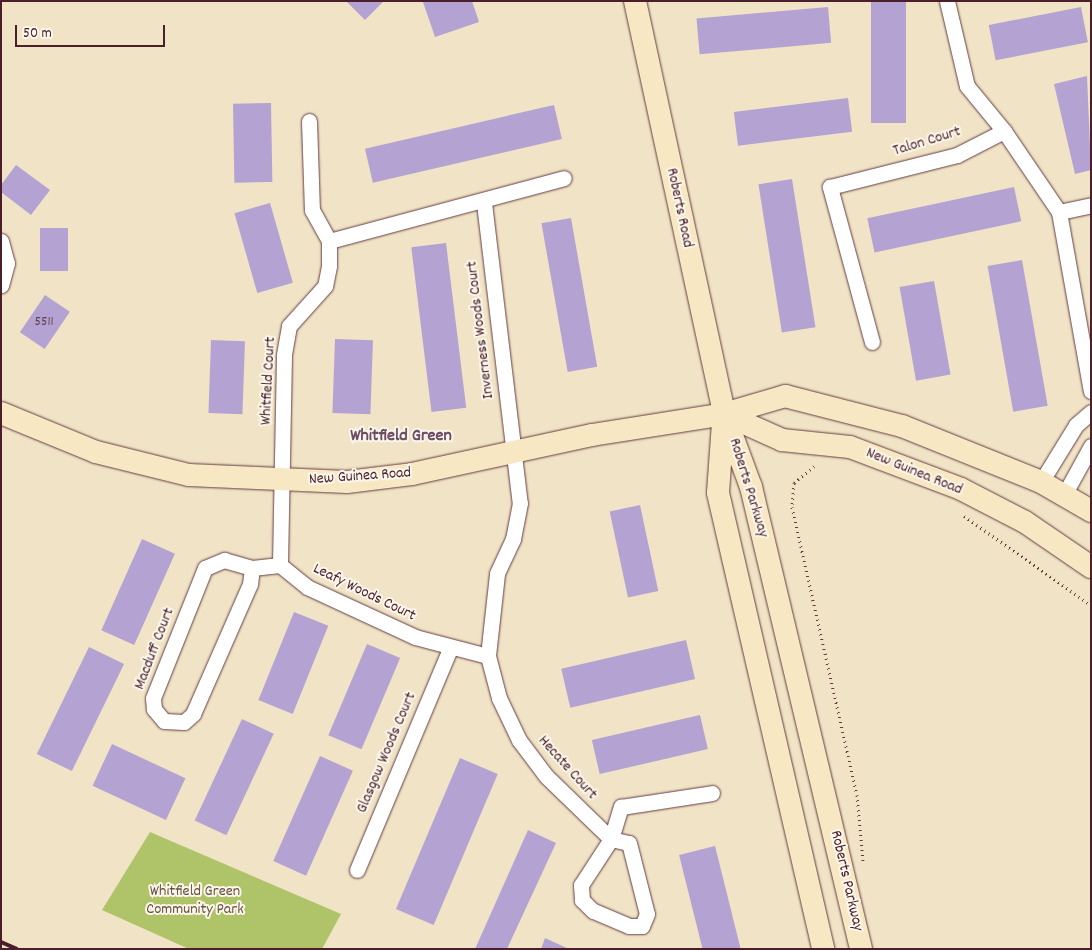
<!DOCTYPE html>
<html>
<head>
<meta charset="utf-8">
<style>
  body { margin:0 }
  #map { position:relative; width:1092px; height:950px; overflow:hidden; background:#f1e3c6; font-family:Dekko,sans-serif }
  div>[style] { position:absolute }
  .green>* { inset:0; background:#afc469 }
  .building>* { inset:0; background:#b4a3d2; transform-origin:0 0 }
  .path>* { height:3px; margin-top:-1.5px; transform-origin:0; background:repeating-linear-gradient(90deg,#633c42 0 1px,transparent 0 5px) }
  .roads { filter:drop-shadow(0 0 1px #633c42) drop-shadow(0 0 1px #633c42) }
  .street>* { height:15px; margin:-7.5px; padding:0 7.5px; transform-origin:7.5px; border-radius:7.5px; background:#fff }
  .secondary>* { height:22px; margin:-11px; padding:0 11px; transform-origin:11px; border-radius:11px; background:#f7e8c3 }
  .rail>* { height:4px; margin:-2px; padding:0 2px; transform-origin:2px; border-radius:2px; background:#4a1f2b }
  span { translate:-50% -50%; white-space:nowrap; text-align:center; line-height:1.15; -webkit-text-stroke:4px #fbf7ec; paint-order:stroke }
  .number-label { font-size:14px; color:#644055 }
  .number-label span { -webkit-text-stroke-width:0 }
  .street-label { font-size:16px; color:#4a1f2b }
  .park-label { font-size:16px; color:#68513e }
  .neighbourhood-label { font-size:18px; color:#6f4d65; font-weight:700 }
  .frame { position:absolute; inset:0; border:2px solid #4a1f2b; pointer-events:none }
  .scale { position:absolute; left:15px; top:25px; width:150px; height:22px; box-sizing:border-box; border:2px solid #4a1f2b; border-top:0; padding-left:6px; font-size:15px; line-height:18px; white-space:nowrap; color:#4a1f2b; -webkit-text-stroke:4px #fbf7ec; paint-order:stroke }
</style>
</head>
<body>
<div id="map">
  <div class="green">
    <div style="clip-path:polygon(150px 832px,341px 914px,322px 949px,189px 949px,102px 910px)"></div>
  </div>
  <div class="building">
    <div style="clip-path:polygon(346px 1px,384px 1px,365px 20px)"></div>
    <div style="clip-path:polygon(472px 1px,479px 22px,435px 37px,423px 2px)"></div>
    <div style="left:871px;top:1px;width:35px;height:122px"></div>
    <div style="left:828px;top:7px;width:36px;height:132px;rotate:85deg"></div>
    <div style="left:1081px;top:7px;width:36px;height:94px;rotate:79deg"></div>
    <div style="clip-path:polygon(1087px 76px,1091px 170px,1075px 174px,1054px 84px)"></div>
    <div style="left:848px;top:98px;width:34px;height:115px;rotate:83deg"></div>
    <div style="left:271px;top:103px;width:79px;height:38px;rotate:89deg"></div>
    <div style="left:554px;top:105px;width:35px;height:194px;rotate:77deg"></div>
    <div style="clip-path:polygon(16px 165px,50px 190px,31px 215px,1px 192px,1px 185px)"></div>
    <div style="left:792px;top:179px;width:150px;height:34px;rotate:81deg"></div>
    <div style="left:1014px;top:187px;width:35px;height:150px;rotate:78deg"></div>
    <div style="left:270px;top:203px;width:83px;height:37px;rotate:74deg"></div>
    <div style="left:571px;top:218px;width:151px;height:30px;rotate:80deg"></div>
    <div style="left:40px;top:228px;width:28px;height:43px"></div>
    <div style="left:446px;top:243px;width:166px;height:35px;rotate:83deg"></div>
    <div style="left:1022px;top:260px;width:148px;height:35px;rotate:80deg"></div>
    <div style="left:934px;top:281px;width:95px;height:35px;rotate:80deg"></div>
    <div style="left:45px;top:295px;width:30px;height:45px;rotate:34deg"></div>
    <div style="left:335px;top:339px;width:38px;height:74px;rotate:2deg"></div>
    <div style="left:211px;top:340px;width:34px;height:73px;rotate:2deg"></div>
    <div style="left:640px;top:505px;width:88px;height:31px;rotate:78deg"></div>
    <div style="left:142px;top:539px;width:36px;height:100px;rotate:24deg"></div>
    <div style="left:294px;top:612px;width:37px;height:95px;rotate:22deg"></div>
    <div style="left:686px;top:640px;width:40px;height:128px;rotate:77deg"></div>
    <div style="left:367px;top:644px;width:36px;height:99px;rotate:23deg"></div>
    <div style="left:89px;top:647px;width:39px;height:119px;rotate:26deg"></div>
    <div style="left:700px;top:715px;width:35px;height:111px;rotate:77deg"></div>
    <div style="left:242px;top:719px;width:35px;height:112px;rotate:25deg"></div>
    <div style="left:112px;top:744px;width:81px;height:46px;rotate:25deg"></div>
    <div style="left:320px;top:756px;width:36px;height:115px;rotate:24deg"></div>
    <div style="left:460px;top:758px;width:41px;height:164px;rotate:23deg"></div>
    <div style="clip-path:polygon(528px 830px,556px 843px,507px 949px,475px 949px)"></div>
    <div style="left:715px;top:846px;width:106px;height:37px;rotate:76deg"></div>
    <div style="clip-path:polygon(545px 938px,569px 949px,541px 949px)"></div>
  </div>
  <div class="path">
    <div style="left:814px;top:466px;width:26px;rotate:140deg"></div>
    <div style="left:794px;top:483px;width:24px;rotate:95deg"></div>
    <div style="left:792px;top:507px;width:295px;rotate:77.3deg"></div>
    <div style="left:857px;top:795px;width:66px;rotate:84.8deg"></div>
    <div style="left:964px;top:516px;width:155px;rotate:35deg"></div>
  </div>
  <div class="roads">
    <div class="street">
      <div style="left:947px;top:1px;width:87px;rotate:76.8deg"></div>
      <div style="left:967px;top:86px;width:58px;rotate:50.6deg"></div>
      <div style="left:309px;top:121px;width:89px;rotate:88.1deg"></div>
      <div style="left:312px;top:210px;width:35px;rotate:61deg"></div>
      <div style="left:329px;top:241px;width:25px;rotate:90deg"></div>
      <div style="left:329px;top:266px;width:20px;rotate:101deg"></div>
      <div style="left:325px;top:286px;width:54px;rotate:132deg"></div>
      <div style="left:289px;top:326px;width:29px;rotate:100deg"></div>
      <div style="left:284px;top:355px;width:210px;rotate:91.1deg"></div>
      <div style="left:280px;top:565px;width:35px;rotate:39deg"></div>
      <div style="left:307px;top:587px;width:119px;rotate:24.8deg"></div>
      <div style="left:415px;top:637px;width:75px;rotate:14.6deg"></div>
      <div style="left:484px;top:203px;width:302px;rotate:83.2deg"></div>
      <div style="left:520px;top:503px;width:37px;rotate:101deg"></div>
      <div style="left:513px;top:539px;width:38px;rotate:115deg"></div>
      <div style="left:497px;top:574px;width:82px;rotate:96.3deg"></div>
      <div style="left:488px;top:656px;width:43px;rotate:75.3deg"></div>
      <div style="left:499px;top:698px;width:47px;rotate:64.5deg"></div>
      <div style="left:519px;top:740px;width:45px;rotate:53.1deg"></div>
      <div style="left:546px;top:776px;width:91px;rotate:44.1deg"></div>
      <div style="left:611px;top:839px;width:18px;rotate:13deg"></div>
      <div style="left:629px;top:843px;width:73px;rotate:75.8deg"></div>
      <div style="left:647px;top:914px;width:13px;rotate:113deg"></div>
      <div style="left:642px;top:926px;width:13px;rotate:180deg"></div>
      <div style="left:629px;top:926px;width:39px;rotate:-157deg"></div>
      <div style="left:593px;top:911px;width:16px;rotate:-135deg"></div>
      <div style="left:582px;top:900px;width:15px;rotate:-94deg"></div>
      <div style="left:581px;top:885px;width:55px;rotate:-56.9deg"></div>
      <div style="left:611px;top:839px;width:34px;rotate:-73deg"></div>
      <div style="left:621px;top:807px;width:92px;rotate:-8.7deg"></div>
      <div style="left:1059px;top:212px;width:33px;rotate:-12deg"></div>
      <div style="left:1px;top:241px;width:23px;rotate:75deg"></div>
      <div style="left:7px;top:263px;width:23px;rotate:105deg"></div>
      <div style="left:329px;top:241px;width:243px;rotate:-15deg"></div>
      <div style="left:872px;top:342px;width:161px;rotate:-105.2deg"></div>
      <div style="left:830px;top:187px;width:131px;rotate:-14.1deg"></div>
      <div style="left:957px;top:155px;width:53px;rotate:-27.1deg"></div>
      <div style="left:1004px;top:131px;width:98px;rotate:55.8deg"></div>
      <div style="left:1059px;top:212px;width:182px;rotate:79.9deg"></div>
      <div style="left:1041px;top:482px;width:67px;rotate:-58.4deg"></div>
      <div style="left:1076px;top:425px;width:20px;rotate:-41deg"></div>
      <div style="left:1064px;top:495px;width:56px;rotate:-61.1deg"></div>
      <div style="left:252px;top:568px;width:16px;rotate:97deg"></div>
      <div style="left:250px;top:584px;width:142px;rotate:113.7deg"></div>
      <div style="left:193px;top:714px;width:12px;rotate:138deg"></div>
      <div style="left:184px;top:722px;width:20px;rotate:-177deg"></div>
      <div style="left:164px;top:721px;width:16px;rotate:-130deg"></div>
      <div style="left:154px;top:709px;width:11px;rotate:-95deg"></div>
      <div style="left:153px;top:698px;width:140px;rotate:-68.2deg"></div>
      <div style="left:205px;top:568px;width:21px;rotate:-23deg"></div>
      <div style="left:224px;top:560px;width:29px;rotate:16deg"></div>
      <div style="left:252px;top:568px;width:28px;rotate:-6deg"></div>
      <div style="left:357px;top:870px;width:240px;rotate:-67.2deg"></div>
    </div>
    <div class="secondary">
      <div style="left:635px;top:1px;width:422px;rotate:77.8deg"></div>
      <div style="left:724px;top:414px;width:78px;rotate:69.7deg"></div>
      <div style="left:751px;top:487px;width:475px;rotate:76.6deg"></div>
      <div style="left:1px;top:413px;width:103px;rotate:22.3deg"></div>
      <div style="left:96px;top:452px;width:96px;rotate:13.9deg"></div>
      <div style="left:189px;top:475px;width:158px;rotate:2.5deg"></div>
      <div style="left:347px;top:482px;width:65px;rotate:-7deg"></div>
      <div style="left:412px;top:474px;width:184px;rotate:-12.2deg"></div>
      <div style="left:592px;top:435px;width:134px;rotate:-9deg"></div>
      <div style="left:724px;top:414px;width:64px;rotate:-16.4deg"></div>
      <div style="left:785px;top:396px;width:121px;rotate:14.4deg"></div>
      <div style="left:902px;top:426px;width:150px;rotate:21.9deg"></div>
      <div style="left:1041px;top:482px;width:58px;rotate:30.1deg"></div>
      <div style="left:724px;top:414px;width:64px;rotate:24.1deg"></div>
      <div style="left:782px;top:440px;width:68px;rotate:5.9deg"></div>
      <div style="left:850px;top:447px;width:119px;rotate:20.7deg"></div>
      <div style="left:961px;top:489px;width:72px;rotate:27.3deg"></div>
      <div style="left:1025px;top:522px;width:80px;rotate:34.3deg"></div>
      <div style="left:723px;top:423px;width:70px;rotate:94.1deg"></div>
      <div style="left:718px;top:493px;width:468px;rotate:77deg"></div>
    </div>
  </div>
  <div class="rail">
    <div style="left:1px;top:942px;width:17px;rotate:24deg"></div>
  </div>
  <div class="number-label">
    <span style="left:44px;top:322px">5511</span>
  </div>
  <div class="street-label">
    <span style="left:927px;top:142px;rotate:-17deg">Talon Court</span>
    <span style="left:679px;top:208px;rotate:78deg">Roberts Road</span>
    <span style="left:481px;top:330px;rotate:-97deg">Inverness Woods Court</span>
    <span style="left:269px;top:381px;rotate:-87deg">Whitfield Court</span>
    <span style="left:914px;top:472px;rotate:22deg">New Guinea Road</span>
    <span style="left:360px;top:477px;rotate:-4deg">New Guinea Road</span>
    <span style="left:748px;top:488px;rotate:73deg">Roberts Parkway</span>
    <span style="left:364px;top:593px;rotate:26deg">Leafy Woods Court</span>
    <span style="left:155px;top:649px;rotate:-69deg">Macduff Court</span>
    <span style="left:387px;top:753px;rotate:-67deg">Glasgow Woods Court</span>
    <span style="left:567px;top:768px;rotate:48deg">Hecate Court</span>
    <span style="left:846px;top:881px;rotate:77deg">Roberts Parkway</span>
  </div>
  <div class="park-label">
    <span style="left:195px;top:901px">Whitfield Green<br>Community Park</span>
  </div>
  <div class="neighbourhood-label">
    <span style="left:401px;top:437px">Whitfield Green</span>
  </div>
  <div class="frame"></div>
  <div class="scale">50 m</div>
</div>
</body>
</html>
